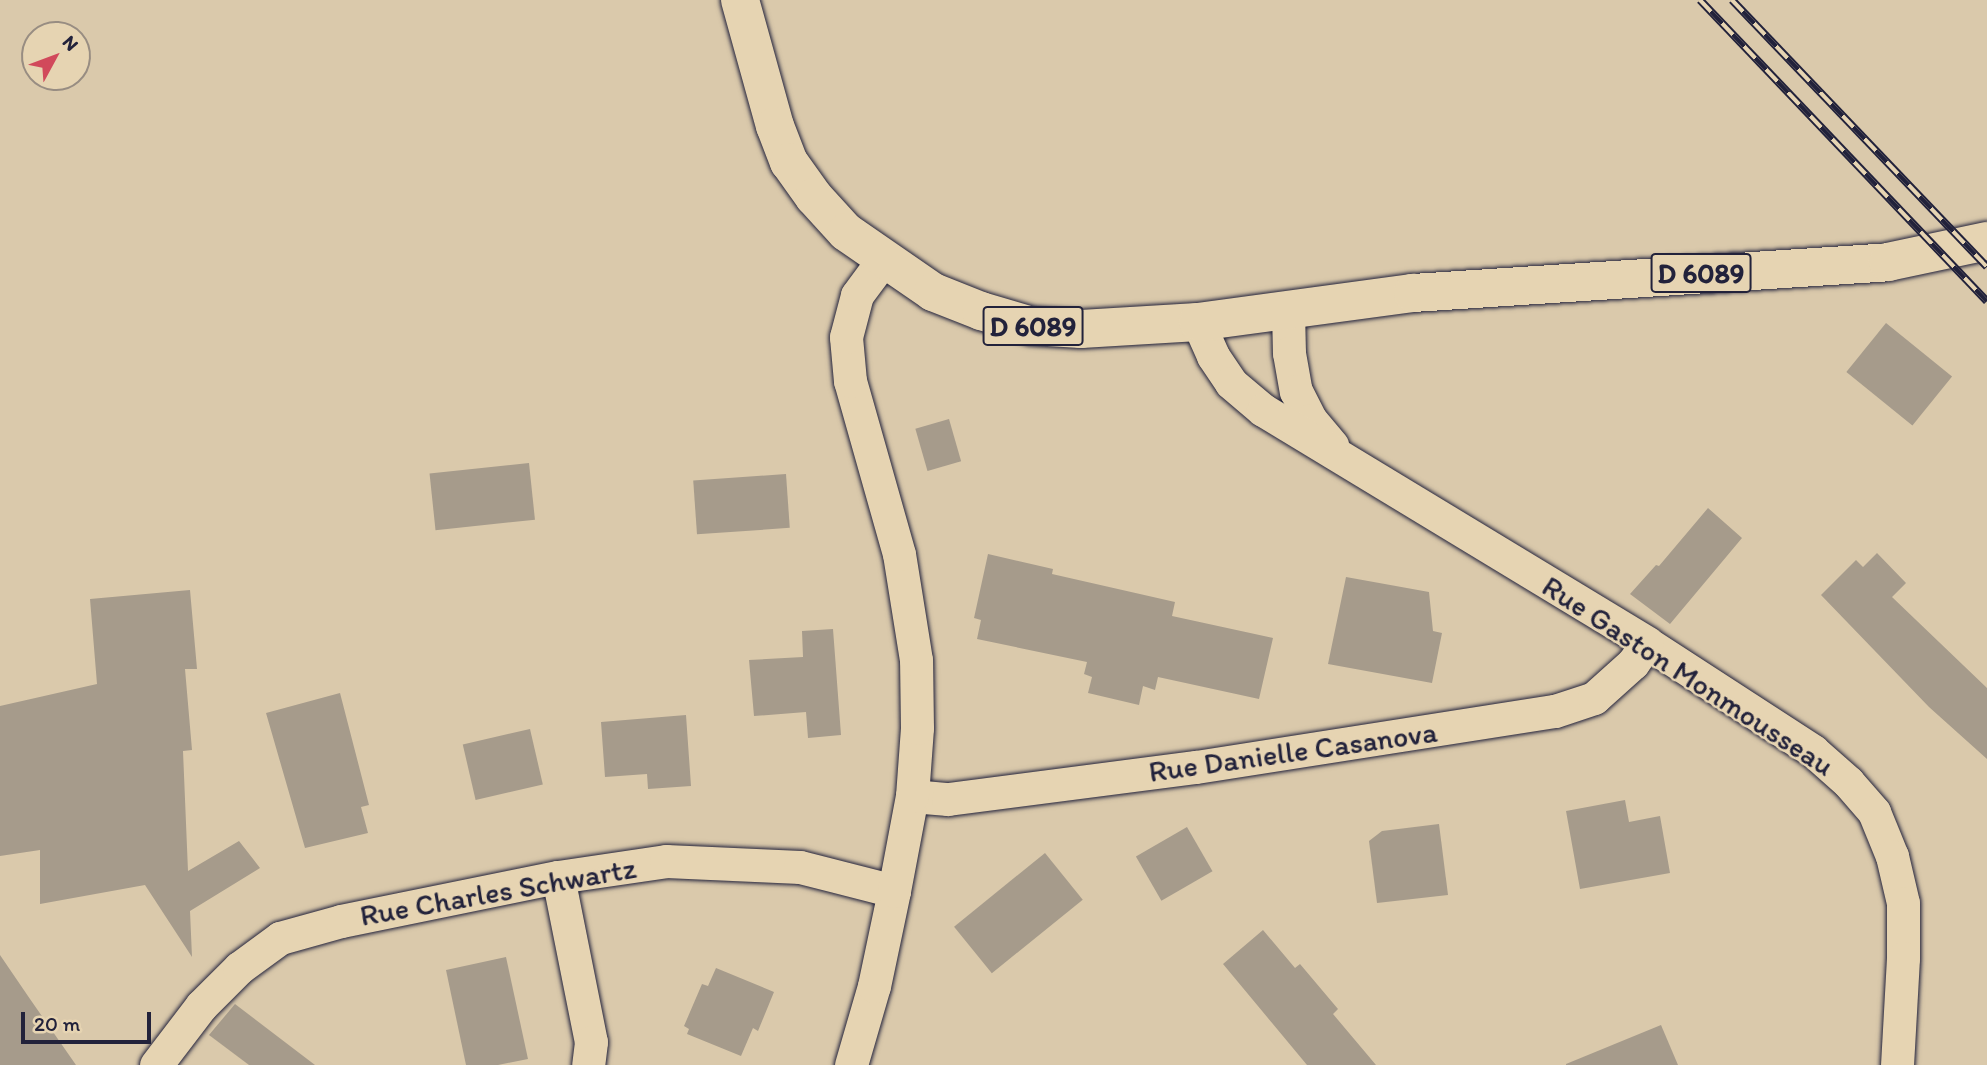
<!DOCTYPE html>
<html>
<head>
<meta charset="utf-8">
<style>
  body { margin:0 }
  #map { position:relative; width:1987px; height:1065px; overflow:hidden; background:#dac9ab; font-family:Itim,sans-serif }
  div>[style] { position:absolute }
  .building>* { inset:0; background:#a69b8b; transform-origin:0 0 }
  .roads { filter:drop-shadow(0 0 2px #22223b) drop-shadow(0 0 2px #22223b) }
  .street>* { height:33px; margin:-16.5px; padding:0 16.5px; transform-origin:16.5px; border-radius:16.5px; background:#e6d4b2 }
  .primary>* { height:38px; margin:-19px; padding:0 19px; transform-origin:19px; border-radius:19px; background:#e6d4b2 }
  .rail>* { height:8px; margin-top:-4px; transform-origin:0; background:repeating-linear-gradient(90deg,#e6d4b2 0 16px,#22223b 0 32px); box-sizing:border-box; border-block:2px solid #22223b }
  span { translate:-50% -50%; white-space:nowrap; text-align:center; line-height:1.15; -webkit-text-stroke:5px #e6d4b2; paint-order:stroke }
  .shield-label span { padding:2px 5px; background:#e6d4b2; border:2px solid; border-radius:5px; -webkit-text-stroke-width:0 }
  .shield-label { font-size:28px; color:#22223b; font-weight:700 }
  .street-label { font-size:30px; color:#22223b }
  .north { position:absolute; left:21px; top:21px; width:70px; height:70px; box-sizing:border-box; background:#e6d4b2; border:2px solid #988d82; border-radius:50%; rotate:49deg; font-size:19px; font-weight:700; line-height:28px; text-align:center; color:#22223b }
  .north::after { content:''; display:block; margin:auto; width:24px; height:32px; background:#d1495b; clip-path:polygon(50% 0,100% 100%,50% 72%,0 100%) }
  .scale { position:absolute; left:21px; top:1012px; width:130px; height:32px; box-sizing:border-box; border:4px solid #22223b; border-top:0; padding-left:9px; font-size:21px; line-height:24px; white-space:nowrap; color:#22223b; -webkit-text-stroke:5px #e6d4b2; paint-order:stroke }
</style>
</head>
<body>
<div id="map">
  <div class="building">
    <div style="left:1886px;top:323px;width:85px;height:63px;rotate:39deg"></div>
    <div style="left:949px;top:419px;width:44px;height:35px;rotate:74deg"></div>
    <div style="left:529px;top:463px;width:57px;height:100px;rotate:84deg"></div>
    <div style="left:786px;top:474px;width:54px;height:93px;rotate:86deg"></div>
    <div style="clip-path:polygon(1708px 508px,1742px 538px,1670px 624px,1630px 594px,1656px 565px,1659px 566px)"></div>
    <div style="clip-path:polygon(1877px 553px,1906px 583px,1892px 597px,1987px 688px,1987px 759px,1929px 707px,1821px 595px,1856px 560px,1863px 567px)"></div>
    <div style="clip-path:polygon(988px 554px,1053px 569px,1052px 574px,1175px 602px,1172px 616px,1273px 638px,1259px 699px,1158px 677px,1155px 690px,1143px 686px,1139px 705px,1088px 693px,1092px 677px,1084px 674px,1087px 662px,977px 639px,981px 620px,974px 618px)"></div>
    <div style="clip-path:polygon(1346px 577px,1429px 592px,1433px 631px,1442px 633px,1432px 683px,1328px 664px)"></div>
    <div style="clip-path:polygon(190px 590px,197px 669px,185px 669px,192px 750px,183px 751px,188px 871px,239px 841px,260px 868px,190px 911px,192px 957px,145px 885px,40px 904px,40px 850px,0 856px,0 706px,97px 684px,90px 599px)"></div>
    <div style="clip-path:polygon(833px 629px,841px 735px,808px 738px,806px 712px,754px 716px,749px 660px,803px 657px,802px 631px)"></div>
    <div style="clip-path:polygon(340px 693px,369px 805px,361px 807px,368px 833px,305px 848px,266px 713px)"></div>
    <div style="clip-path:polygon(686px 715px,691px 786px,648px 789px,647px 774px,605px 777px,601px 722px)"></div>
    <div style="left:530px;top:729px;width:57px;height:69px;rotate:77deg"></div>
    <div style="clip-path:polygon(1625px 800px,1629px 822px,1660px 816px,1670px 873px,1580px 889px,1566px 811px)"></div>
    <div style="clip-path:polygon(1439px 824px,1448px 895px,1377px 903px,1369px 841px,1382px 831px)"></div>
    <div style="left:1187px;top:827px;width:51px;height:59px;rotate:60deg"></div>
    <div style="left:1045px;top:853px;width:60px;height:117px;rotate:51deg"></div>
    <div style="clip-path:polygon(1263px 930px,1295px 968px,1300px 964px,1338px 1009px,1333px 1014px,1376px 1065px,1307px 1065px,1223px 964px)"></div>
    <div style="clip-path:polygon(0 955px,30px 999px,76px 1065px,0 1065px)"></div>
    <div style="clip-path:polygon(506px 957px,528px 1059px,498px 1065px,466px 1065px,446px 970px)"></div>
    <div style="clip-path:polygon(716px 968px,774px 992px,758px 1031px,753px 1028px,741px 1056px,687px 1034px,689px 1029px,684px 1026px,702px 984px,708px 986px)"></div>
    <div style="clip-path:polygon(235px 1004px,315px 1065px,249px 1065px,209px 1035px)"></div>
    <div style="clip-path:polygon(1661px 1025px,1678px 1065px,1566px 1065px,1566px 1064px)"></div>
  </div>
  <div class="roads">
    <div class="street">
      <div style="left:1288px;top:310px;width:43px;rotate:88.7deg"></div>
      <div style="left:1289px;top:353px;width:39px;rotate:80deg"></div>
      <div style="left:1296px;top:391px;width:33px;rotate:63deg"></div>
      <div style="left:1311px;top:420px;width:33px;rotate:50deg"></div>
      <div style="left:1198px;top:322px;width:37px;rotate:66deg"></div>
      <div style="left:1213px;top:356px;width:32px;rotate:56deg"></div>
      <div style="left:1231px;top:383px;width:42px;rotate:40.2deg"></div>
      <div style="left:1263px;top:410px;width:449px;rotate:31.2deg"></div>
      <div style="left:1647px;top:643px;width:198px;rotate:33deg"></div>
      <div style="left:1813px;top:751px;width:47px;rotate:41.5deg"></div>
      <div style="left:1848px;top:782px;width:40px;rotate:49deg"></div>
      <div style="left:1874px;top:812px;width:48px;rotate:67.8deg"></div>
      <div style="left:1892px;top:856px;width:48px;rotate:76.8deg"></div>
      <div style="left:1903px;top:903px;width:55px;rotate:90deg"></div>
      <div style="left:1903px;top:958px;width:107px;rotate:93.2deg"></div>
      <div style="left:912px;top:796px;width:36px;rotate:5deg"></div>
      <div style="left:948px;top:799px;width:250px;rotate:-7.4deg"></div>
      <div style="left:1196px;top:767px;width:363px;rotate:-8.9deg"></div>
      <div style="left:1555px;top:711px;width:41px;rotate:-18.4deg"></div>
      <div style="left:1594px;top:698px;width:52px;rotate:-41.9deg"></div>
      <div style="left:1633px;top:663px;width:24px;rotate:-55deg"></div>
      <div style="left:558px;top:877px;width:168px;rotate:78.7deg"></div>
      <div style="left:591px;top:1042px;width:23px;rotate:97deg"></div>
      <div style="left:156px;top:1065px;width:74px;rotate:-52.7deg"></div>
      <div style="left:201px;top:1006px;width:54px;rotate:-45deg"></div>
      <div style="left:239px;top:968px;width:51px;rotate:-36.2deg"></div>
      <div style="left:280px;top:938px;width:63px;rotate:-15.6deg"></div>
      <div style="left:341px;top:921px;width:221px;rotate:-11.5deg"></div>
      <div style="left:558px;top:877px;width:109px;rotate:-8.4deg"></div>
      <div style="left:666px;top:861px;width:134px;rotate:2.6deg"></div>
      <div style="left:800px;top:867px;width:97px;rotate:14.3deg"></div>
      <div style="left:851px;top:1065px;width:82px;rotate:-73.8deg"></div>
      <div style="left:874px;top:986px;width:97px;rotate:-78.1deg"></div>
      <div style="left:894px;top:891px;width:97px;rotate:-79.3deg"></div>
      <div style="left:912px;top:796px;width:68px;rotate:-85.8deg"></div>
      <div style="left:917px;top:728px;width:68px;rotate:-90.8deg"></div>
      <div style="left:916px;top:660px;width:107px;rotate:-99.1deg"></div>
      <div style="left:899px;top:554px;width:180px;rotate:-105.8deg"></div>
      <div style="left:850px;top:381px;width:44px;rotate:-95.2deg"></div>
      <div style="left:846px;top:337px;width:43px;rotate:-75.3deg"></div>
      <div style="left:857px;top:295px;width:44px;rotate:-53.4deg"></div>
    </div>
    <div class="primary">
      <div style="left:740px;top:0;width:131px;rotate:74.5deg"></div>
      <div style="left:775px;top:126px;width:39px;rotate:69deg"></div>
      <div style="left:789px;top:162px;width:43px;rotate:54.5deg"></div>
      <div style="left:814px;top:197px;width:47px;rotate:47.6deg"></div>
      <div style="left:846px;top:232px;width:106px;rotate:34.6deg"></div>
      <div style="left:933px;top:292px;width:52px;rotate:21.6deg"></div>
      <div style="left:981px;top:311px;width:53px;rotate:16.4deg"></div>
      <div style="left:1032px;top:326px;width:49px;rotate:3.5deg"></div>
      <div style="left:1081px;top:329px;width:117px;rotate:-3.4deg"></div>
      <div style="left:1198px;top:322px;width:217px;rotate:-7.7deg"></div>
      <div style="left:1413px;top:293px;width:476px;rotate:-3.7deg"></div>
      <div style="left:1888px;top:262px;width:101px;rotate:-12deg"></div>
    </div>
  </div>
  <div class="rail">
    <div style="left:1700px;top:0;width:416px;rotate:46.4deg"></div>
    <div style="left:1732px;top:0;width:369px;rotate:46.3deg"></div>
  </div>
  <div class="shield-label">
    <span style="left:1701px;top:273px">D 6089</span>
    <span style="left:1033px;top:326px">D 6089</span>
  </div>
  <div class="street-label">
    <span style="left:1688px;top:676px;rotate:33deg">Rue Gaston Monmousseau</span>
    <span style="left:1293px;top:752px;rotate:-8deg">Rue Danielle Casanova</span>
    <span style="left:498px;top:892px;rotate:-10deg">Rue Charles Schwartz</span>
  </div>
  <div class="north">N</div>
  <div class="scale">20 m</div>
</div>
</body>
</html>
